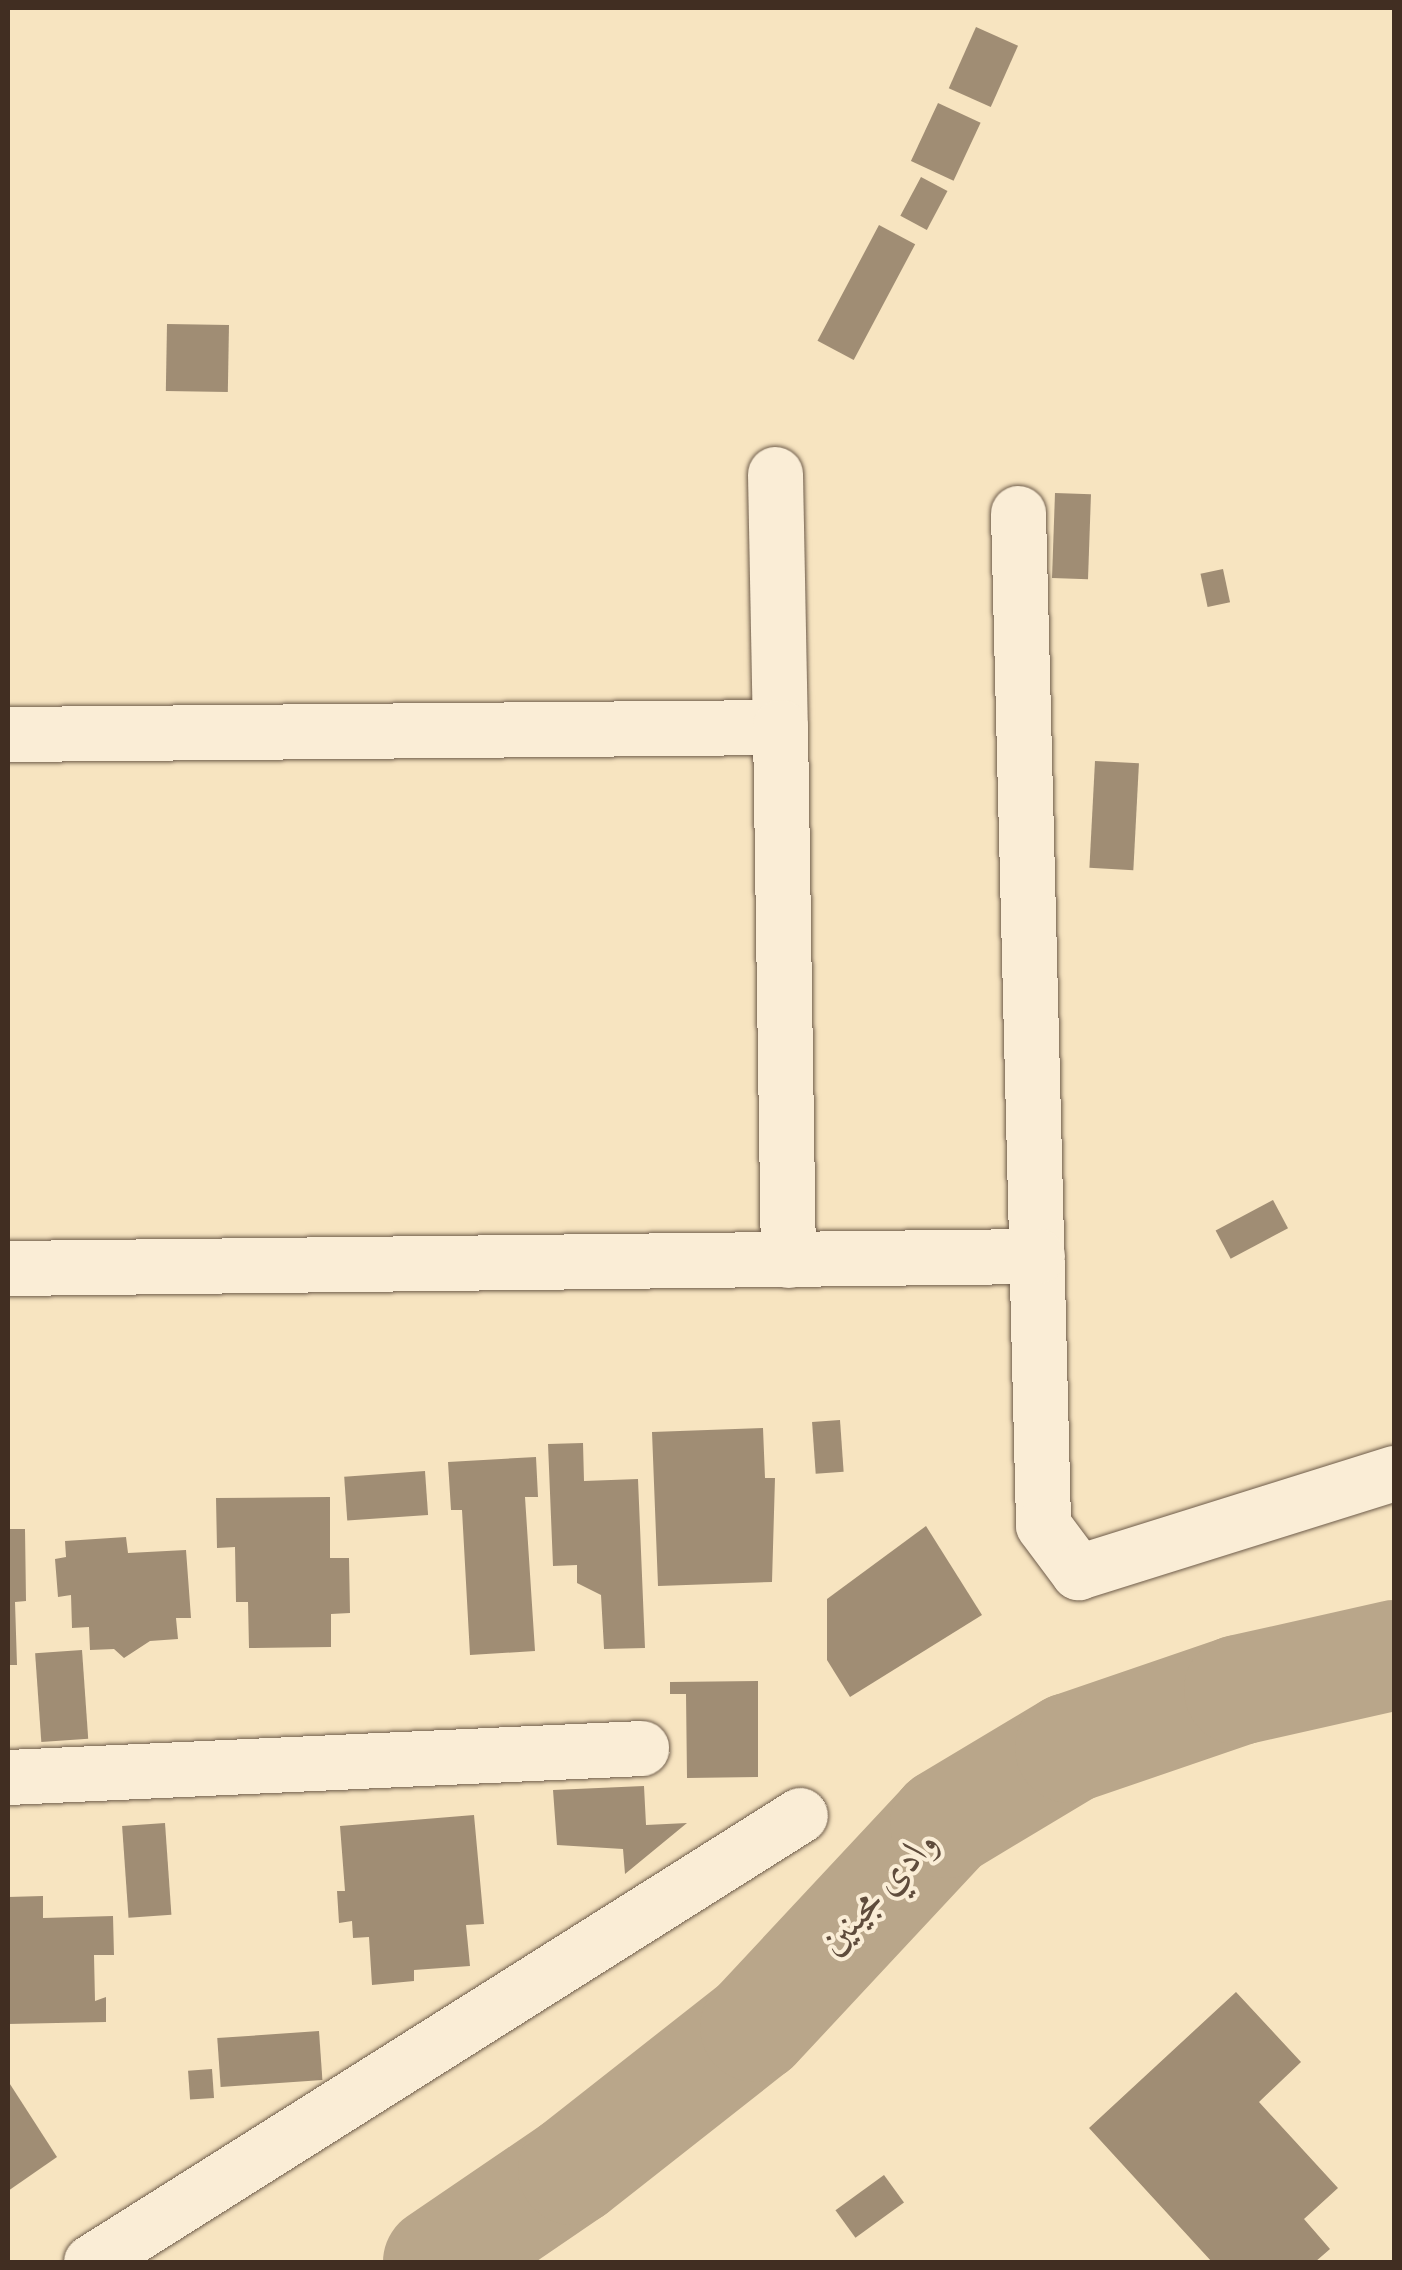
<!DOCTYPE html>
<html>
<head>
<meta charset="utf-8">
<style>
  body { margin:0 }
  #map { position:relative; width:1402px; height:2270px; overflow:hidden; background:#f7e4c0; font-family:Vollkorn,Amiri,serif }
  div>[style] { position:absolute }
  .river>* { height:110px; margin:-55px; padding:0 55px; transform-origin:55px; border-radius:55px; background:#b9a68a }
  .building>* { inset:0; background:#a08d74; transform-origin:0 0 }
  .roads { filter:drop-shadow(0 0 2px #6e5c4a) drop-shadow(0 0 2px #6e5c4a) }
  .minor>* { height:55px; margin:-27.5px; padding:0 27.5px; transform-origin:27.5px; border-radius:27.5px; background:#faedd6 }
  span { translate:-50% -50%; white-space:nowrap; text-align:center; line-height:1.15; -webkit-text-stroke:8px #faedd6; paint-order:stroke }
  .water-label { font-size:40px; color:#5f4c3c; font-style:italic }
  .frame { position:absolute; inset:0; border:10px solid #412e22; pointer-events:none }
</style>
</head>
<body>
<div id="map">
  <div class="river">
    <div style="left:438px;top:2262px;width:163px;rotate:-34.3deg"></div>
    <div style="left:573px;top:2170px;width:231px;rotate:-38.2deg"></div>
    <div style="left:755px;top:2027px;width:279px;rotate:-47deg"></div>
    <div style="left:945px;top:1823px;width:146px;rotate:-31deg"></div>
    <div style="left:1070px;top:1748px;width:179px;rotate:-18.9deg"></div>
    <div style="left:1239px;top:1690px;width:159px;rotate:-12.7deg"></div>
  </div>
  <div class="building">
    <div style="left:976px;top:27px;width:46px;height:67px;rotate:24deg"></div>
    <div style="left:938px;top:103px;width:47px;height:64px;rotate:25deg"></div>
    <div style="left:921px;top:177px;width:30px;height:44px;rotate:28deg"></div>
    <div style="left:879px;top:225px;width:41px;height:131px;rotate:28deg"></div>
    <div style="left:167px;top:324px;width:62px;height:67px;rotate:1deg"></div>
    <div style="left:1055px;top:493px;width:36px;height:85px;rotate:2deg"></div>
    <div style="left:1223px;top:569px;width:34px;height:23px;rotate:78deg"></div>
    <div style="left:1095px;top:761px;width:44px;height:107px;rotate:3deg"></div>
    <div style="left:1273px;top:1200px;width:32px;height:65px;rotate:62deg"></div>
    <div style="left:840px;top:1420px;width:52px;height:28px;rotate:86deg"></div>
    <div style="clip-path:polygon(763px 1428px,765px 1478px,775px 1478px,772px 1582px,658px 1586px,652px 1432px)"></div>
    <div style="clip-path:polygon(583px 1443px,584px 1481px,638px 1479px,645px 1648px,604px 1649px,601px 1595px,577px 1583px,577px 1565px,553px 1566px,548px 1444px)"></div>
    <div style="clip-path:polygon(536px 1457px,538px 1497px,525px 1497px,535px 1651px,470px 1655px,462px 1510px,451px 1510px,448px 1462px)"></div>
    <div style="left:425px;top:1471px;width:44px;height:81px;rotate:86deg"></div>
    <div style="clip-path:polygon(330px 1497px,330px 1558px,349px 1558px,350px 1613px,331px 1614px,331px 1647px,249px 1648px,248px 1602px,236px 1602px,235px 1547px,217px 1548px,216px 1498px)"></div>
    <div style="clip-path:polygon(926px 1526px,982px 1615px,850px 1697px,827px 1660px,827px 1599px)"></div>
    <div style="clip-path:polygon(8px 1529px,25px 1529px,26px 1601px,15px 1602px,17px 1665px,8px 1665px)"></div>
    <div style="clip-path:polygon(126px 1537px,128px 1553px,186px 1550px,191px 1618px,176px 1618px,178px 1639px,150px 1641px,124px 1658px,114px 1649px,90px 1650px,89px 1627px,72px 1628px,71px 1595px,58px 1597px,55px 1559px,66px 1557px,65px 1541px)"></div>
    <div style="left:82px;top:1650px;width:89px;height:47px;rotate:86deg"></div>
    <div style="clip-path:polygon(758px 1681px,758px 1777px,687px 1778px,686px 1694px,670px 1694px,670px 1682px)"></div>
    <div style="clip-path:polygon(644px 1786px,646px 1825px,687px 1823px,625px 1874px,623px 1849px,557px 1845px,553px 1790px)"></div>
    <div style="clip-path:polygon(474px 1815px,484px 1924px,466px 1925px,470px 1966px,414px 1970px,414px 1981px,372px 1985px,369px 1937px,353px 1938px,352px 1921px,339px 1923px,337px 1891px,345px 1891px,340px 1826px)"></div>
    <div style="left:165px;top:1823px;width:92px;height:43px;rotate:86deg"></div>
    <div style="clip-path:polygon(43px 1896px,43px 1918px,113px 1916px,114px 1955px,94px 1955px,95px 2001px,106px 1997px,106px 2022px,8px 2024px,8px 1897px)"></div>
    <div style="clip-path:polygon(1236px 1992px,1301px 2062px,1259px 2102px,1338px 2188px,1304px 2219px,1330px 2249px,1315px 2262px,1212px 2262px,1089px 2128px)"></div>
    <div style="left:319px;top:2031px;width:49px;height:102px;rotate:86deg"></div>
    <div style="left:212px;top:2069px;width:29px;height:24px;rotate:86deg"></div>
    <div style="clip-path:polygon(8px 2081px,57px 2157px,8px 2191px)"></div>
    <div style="left:884px;top:2175px;width:34px;height:60px;rotate:54deg"></div>
  </div>
  <div class="roads">
    <div class="minor">
      <div style="left:775px;top:474px;width:253px;rotate:88.9deg"></div>
      <div style="left:1018px;top:513px;width:1012px;rotate:88.58deg"></div>
      <div style="left:1043px;top:1525px;width:59px;rotate:53.3deg"></div>
      <div style="left:1078px;top:1572px;width:331px;rotate:-17.4deg"></div>
      <div style="left:8px;top:734px;width:772px;rotate:-0.52deg"></div>
      <div style="left:780px;top:727px;width:533px;rotate:89.14deg"></div>
      <div style="left:8px;top:1268px;width:1029px;rotate:-0.67deg"></div>
      <div style="left:8px;top:1777px;width:634px;rotate:-2.62deg"></div>
      <div style="left:91px;top:2262px;width:838px;rotate:-32.23deg"></div>
    </div>
  </div>
  <div class="water-label">
    <span style="left:880px;top:1893px;rotate:-47deg">وادي مجينين</span>
  </div>
  <div class="frame"></div>
</div>
</body>
</html>
